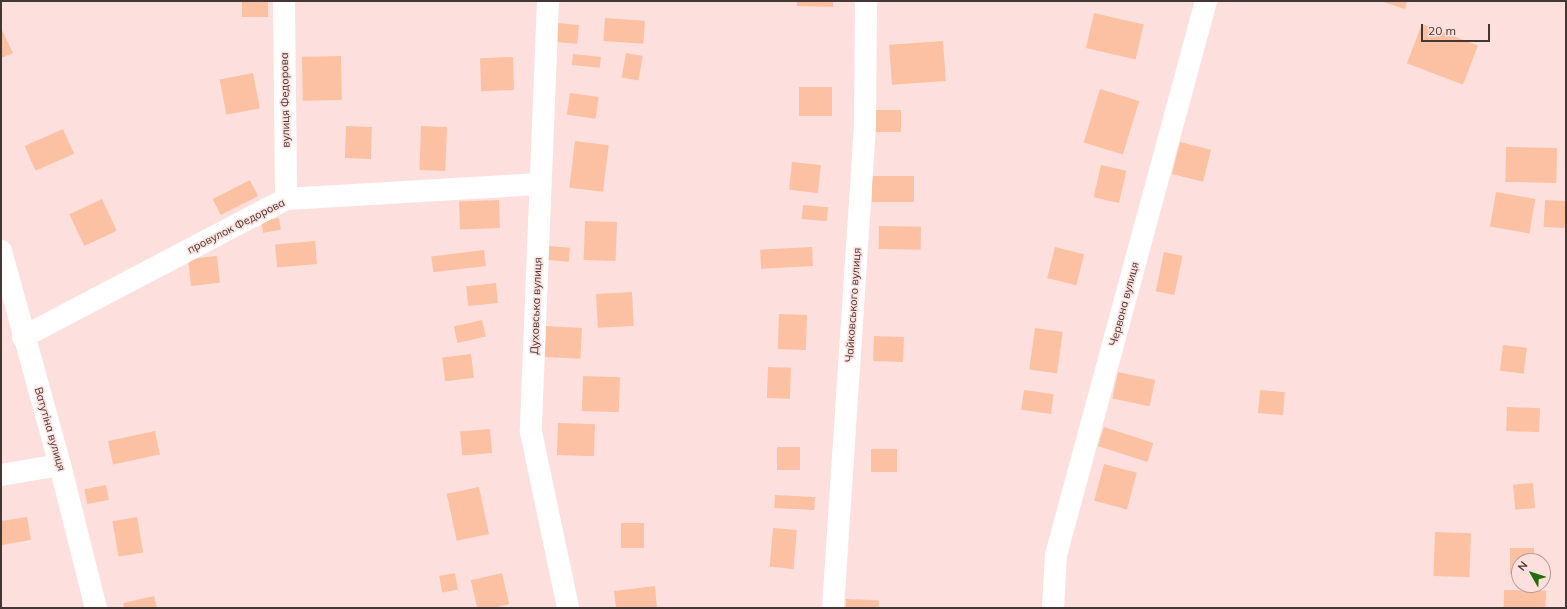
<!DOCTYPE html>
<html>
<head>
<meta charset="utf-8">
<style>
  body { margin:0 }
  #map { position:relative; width:1567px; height:609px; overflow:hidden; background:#fde0dd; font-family:Mulish,sans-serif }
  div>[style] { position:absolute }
  .building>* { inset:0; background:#fbc1a2; transform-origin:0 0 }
  .street>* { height:22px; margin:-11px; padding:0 11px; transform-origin:11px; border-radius:11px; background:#fff }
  span { translate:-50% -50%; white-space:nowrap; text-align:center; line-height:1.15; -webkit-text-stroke:3px #fde0dd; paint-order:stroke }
  .street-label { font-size:11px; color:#433634 }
  .frame { position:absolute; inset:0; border:2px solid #433634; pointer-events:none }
  .north { position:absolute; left:1511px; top:553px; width:40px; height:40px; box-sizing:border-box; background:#fde0dd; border:1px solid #b39c99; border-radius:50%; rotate:309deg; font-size:11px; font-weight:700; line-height:16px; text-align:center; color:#433634 }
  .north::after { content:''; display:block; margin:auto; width:14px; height:18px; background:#246d0c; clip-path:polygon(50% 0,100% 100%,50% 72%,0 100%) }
  .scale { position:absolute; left:1421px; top:24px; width:69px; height:18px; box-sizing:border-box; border:2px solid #433634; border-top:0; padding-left:5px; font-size:12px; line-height:14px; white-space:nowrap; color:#433634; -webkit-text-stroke:3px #fde0dd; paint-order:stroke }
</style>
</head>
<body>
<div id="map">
  <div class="building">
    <div style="left:242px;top:1px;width:26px;height:16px"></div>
    <div style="clip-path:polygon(797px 1px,833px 1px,833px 7px,797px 6px)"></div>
    <div style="clip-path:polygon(1380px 1px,1407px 1px,1405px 9px)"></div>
    <div style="left:1094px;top:13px;width:51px;height:36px;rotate:13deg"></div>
    <div style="left:605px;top:18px;width:40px;height:23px;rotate:4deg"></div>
    <div style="left:557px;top:23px;width:22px;height:19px;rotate:5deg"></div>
    <div style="left:1422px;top:24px;width:60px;height:42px;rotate:21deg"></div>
    <div style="clip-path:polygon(1px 28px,13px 53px,1px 58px)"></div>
    <div style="left:943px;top:41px;width:40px;height:54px;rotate:86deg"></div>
    <div style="left:626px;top:53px;width:17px;height:25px;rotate:10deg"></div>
    <div style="left:573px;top:54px;width:28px;height:11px;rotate:6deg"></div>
    <div style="left:341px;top:56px;width:44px;height:39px;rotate:89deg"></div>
    <div style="left:513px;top:57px;width:33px;height:33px;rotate:88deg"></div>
    <div style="left:253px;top:73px;width:36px;height:34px;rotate:79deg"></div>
    <div style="left:799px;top:87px;width:33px;height:29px"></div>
    <div style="left:1100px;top:89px;width:41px;height:56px;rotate:17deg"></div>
    <div style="left:570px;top:93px;width:29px;height:22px;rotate:8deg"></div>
    <div style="left:901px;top:110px;width:22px;height:26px;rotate:90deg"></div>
    <div style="left:346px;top:126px;width:26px;height:32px;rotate:2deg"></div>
    <div style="left:421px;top:126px;width:26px;height:44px;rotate:2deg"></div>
    <div style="left:63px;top:129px;width:27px;height:42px;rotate:66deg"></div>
    <div style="left:575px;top:141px;width:34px;height:47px;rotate:7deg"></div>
    <div style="left:1180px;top:142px;width:32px;height:33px;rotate:14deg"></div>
    <div style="left:1506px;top:147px;width:51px;height:35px;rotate:1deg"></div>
    <div style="left:792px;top:162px;width:29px;height:28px;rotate:6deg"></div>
    <div style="left:1101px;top:165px;width:26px;height:33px;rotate:13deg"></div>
    <div style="left:872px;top:176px;width:42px;height:26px"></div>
    <div style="left:250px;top:180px;width:18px;height:42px;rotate:63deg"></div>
    <div style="left:1496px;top:192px;width:40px;height:35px;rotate:10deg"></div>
    <div style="left:102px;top:199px;width:35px;height:36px;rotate:65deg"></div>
    <div style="left:499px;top:200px;width:28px;height:40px;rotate:88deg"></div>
    <div style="left:1545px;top:200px;width:21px;height:27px;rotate:3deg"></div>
    <div style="left:803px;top:205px;width:25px;height:14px;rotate:5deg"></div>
    <div style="left:279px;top:218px;width:12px;height:18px;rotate:81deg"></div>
    <div style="left:585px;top:221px;width:32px;height:39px;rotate:2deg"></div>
    <div style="left:879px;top:226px;width:42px;height:23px;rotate:1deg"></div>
    <div style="left:315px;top:241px;width:23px;height:40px;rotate:85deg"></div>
    <div style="left:549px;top:246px;width:21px;height:14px;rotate:5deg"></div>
    <div style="left:812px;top:247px;width:19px;height:52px;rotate:87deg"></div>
    <div style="left:1055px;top:247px;width:30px;height:32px;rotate:14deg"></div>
    <div style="left:484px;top:250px;width:16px;height:53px;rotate:83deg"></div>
    <div style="left:1164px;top:252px;width:19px;height:40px;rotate:12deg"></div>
    <div style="left:217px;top:256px;width:27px;height:29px;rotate:84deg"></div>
    <div style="left:496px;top:283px;width:20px;height:30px;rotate:84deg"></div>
    <div style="left:632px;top:292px;width:34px;height:36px;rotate:87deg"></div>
    <div style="left:779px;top:314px;width:28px;height:35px;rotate:2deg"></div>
    <div style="left:482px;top:320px;width:17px;height:29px;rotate:77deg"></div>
    <div style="left:546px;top:326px;width:36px;height:31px;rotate:3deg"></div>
    <div style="left:1035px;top:328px;width:28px;height:42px;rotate:8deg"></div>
    <div style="left:874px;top:336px;width:30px;height:25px;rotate:2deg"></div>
    <div style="left:1503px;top:345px;width:24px;height:26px;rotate:7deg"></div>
    <div style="left:471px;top:354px;width:24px;height:29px;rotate:83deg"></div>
    <div style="left:768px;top:367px;width:23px;height:31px;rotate:2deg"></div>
    <div style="left:1118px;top:372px;width:38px;height:27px;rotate:12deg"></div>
    <div style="left:583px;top:376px;width:37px;height:35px;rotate:2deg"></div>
    <div style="left:1024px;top:390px;width:30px;height:20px;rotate:8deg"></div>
    <div style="left:1260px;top:390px;width:25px;height:23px;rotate:5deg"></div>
    <div style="left:1507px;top:407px;width:33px;height:24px;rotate:2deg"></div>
    <div style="left:558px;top:423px;width:37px;height:32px;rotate:2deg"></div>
    <div style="left:1104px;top:427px;width:52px;height:20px;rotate:18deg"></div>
    <div style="left:490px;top:429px;width:24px;height:30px;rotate:85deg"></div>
    <div style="left:155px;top:431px;width:24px;height:48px;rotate:78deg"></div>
    <div style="left:777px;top:447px;width:23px;height:23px"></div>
    <div style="left:897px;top:449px;width:23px;height:26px;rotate:90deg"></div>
    <div style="left:1104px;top:464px;width:34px;height:38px;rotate:15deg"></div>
    <div style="left:1533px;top:483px;width:25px;height:20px;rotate:85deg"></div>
    <div style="left:106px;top:485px;width:15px;height:22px;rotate:79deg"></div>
    <div style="left:479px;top:487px;width:48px;height:33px;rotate:78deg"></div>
    <div style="left:775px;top:495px;width:40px;height:13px;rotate:3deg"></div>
    <div style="clip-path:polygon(27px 517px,31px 540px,1px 545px,1px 521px)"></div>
    <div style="left:137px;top:517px;width:36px;height:25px;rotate:80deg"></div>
    <div style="left:621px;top:523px;width:23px;height:25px"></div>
    <div style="left:773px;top:528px;width:24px;height:39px;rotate:5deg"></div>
    <div style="left:1435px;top:532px;width:36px;height:44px;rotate:2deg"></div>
    <div style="clip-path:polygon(1510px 548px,1534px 548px,1534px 561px,1519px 561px,1519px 574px,1510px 574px)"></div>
    <div style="left:455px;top:573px;width:17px;height:16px;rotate:80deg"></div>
    <div style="left:502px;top:573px;width:32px;height:32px;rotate:77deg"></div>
    <div style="clip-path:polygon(655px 586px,657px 608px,616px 608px,614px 591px)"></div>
    <div style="left:1504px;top:590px;width:42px;height:18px;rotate:1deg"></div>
    <div style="clip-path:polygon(154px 596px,157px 608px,124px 608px,123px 603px)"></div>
    <div style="left:846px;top:599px;width:33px;height:9px;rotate:2deg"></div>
  </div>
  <div class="street">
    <div style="left:284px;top:1px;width:198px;rotate:89.4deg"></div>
    <div style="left:548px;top:1px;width:431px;rotate:92.3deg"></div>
    <div style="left:531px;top:432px;width:180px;rotate:78.1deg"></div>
    <div style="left:1px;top:251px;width:222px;rotate:74.6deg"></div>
    <div style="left:60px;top:465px;width:147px;rotate:75.9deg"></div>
    <div style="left:23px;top:337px;width:297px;rotate:-27.7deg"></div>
    <div style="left:286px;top:199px;width:255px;rotate:-3.4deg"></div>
    <div style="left:1px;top:475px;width:60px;rotate:-9.6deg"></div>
    <div style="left:833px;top:608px;width:485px;rotate:-86.2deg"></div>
    <div style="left:865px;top:124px;width:123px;rotate:-89.5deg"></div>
    <div style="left:1053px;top:608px;width:53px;rotate:-86.8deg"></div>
    <div style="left:1056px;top:555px;width:574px;rotate:-74.85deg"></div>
  </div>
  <div class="street-label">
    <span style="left:285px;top:100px;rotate:-91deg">вулиця Федорова</span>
    <span style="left:236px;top:226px;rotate:-27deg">провулок Федорова</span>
    <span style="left:1124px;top:304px;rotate:-75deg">Червона вулиця</span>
    <span style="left:853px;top:305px;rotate:-86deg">Чайковського вулиця</span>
    <span style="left:536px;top:306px;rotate:-88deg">Духовська вулиця</span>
    <span style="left:50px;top:429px;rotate:74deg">Ватутіна вулиця</span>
  </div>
  <div class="frame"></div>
  <div class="north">N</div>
  <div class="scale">20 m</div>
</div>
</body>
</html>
